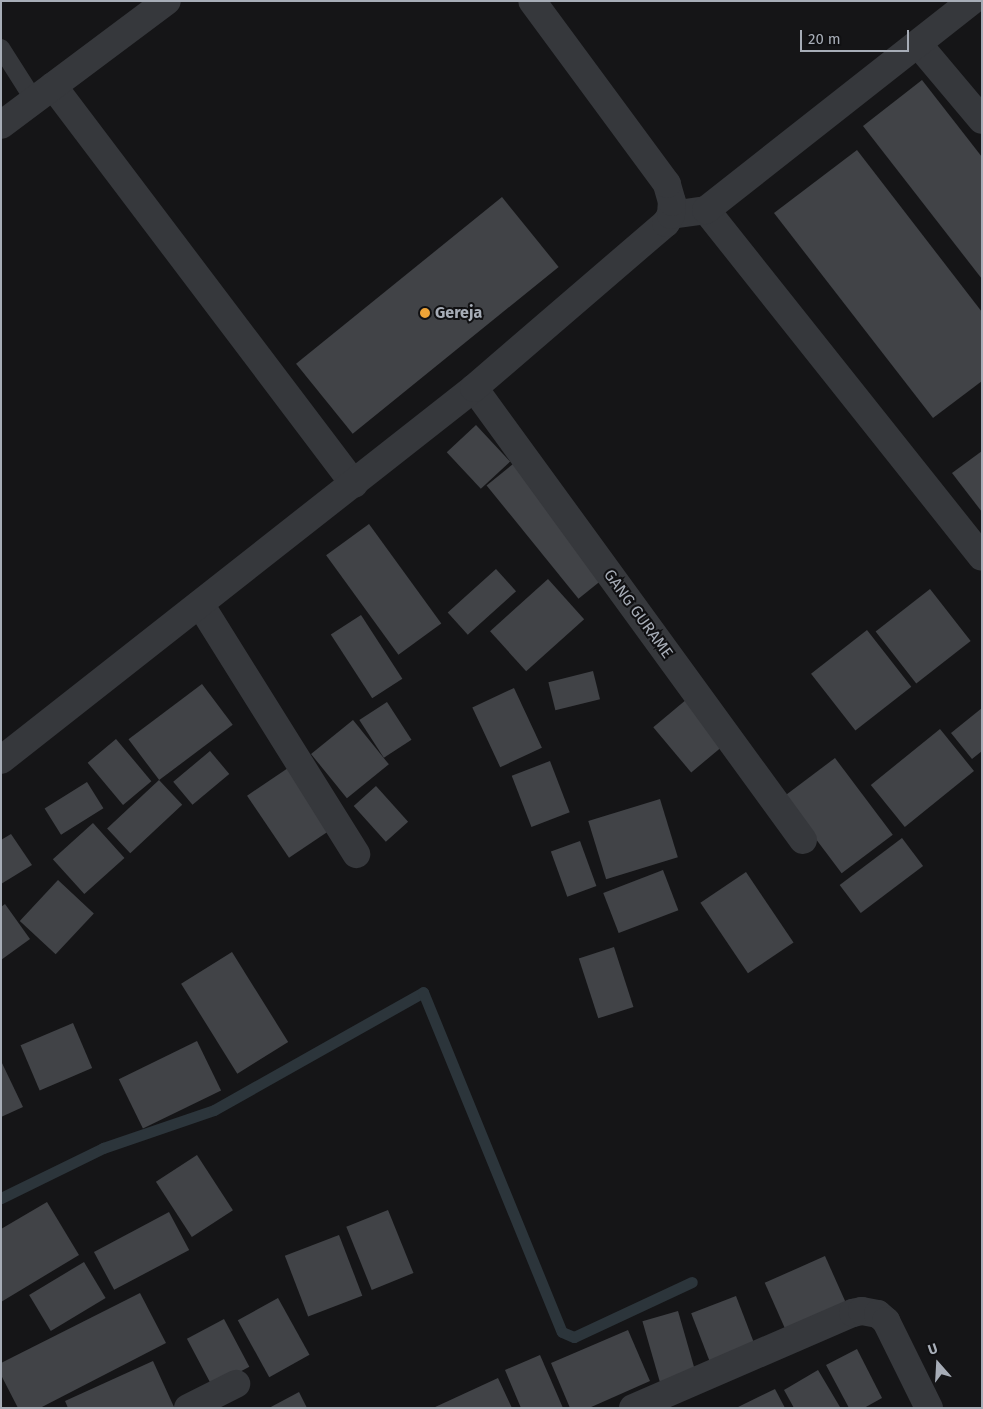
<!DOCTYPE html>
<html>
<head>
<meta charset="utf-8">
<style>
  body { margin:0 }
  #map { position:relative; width:983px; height:1409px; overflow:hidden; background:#151517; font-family:"Fira Sans",sans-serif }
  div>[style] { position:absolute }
  .stream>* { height:11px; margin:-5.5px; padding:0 5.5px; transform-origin:5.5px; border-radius:5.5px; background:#2c353b }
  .building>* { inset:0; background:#414347; transform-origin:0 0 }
  .service>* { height:18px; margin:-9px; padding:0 9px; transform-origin:9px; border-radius:9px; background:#36383c }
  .minor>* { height:28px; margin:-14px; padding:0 14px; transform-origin:14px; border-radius:14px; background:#36383c }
  .tertiary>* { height:28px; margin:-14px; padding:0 14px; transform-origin:14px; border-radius:14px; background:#36383c }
  .dots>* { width:14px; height:14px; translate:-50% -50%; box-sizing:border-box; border:2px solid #101012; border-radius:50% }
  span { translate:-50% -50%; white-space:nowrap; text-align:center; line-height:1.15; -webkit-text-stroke:4px #101012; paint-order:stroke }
  .poi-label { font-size:16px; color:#a7adb7; font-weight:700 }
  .left { translate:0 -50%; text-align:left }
  .street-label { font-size:16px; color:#a7adb7 }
  .frame { position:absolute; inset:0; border:2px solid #a7adb7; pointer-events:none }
  .north { position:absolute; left:913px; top:1339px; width:50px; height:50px; -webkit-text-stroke:4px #101012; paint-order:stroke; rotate:341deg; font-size:14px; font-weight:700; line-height:20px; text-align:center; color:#a7adb7 }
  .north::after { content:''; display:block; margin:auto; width:18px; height:22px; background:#a7adb7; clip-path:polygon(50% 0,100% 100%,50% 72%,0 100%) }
  .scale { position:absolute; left:800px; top:30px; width:109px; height:22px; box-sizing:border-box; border:2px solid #a7adb7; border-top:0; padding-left:6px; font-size:15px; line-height:18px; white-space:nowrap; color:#a7adb7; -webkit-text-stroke:4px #101012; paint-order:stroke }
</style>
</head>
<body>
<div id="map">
  <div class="stream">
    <div style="left:1px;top:1198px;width:114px;rotate:-26.1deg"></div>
    <div style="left:103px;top:1148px;width:117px;rotate:-18.9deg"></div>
    <div style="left:214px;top:1110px;width:240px;rotate:-29.4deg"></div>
    <div style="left:423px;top:992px;width:367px;rotate:67.8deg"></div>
    <div style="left:562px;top:1332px;width:13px;rotate:23deg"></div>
    <div style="left:574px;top:1337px;width:130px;rotate:-25deg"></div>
  </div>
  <div class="building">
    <div style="clip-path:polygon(922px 80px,982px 157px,982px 279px,863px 126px)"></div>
    <div style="clip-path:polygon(857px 150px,982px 312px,982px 381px,933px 418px,774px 213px)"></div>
    <div style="left:502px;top:197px;width:90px;height:265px;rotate:51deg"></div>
    <div style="left:476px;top:425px;width:50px;height:40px;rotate:47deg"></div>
    <div style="clip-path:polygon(982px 451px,982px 512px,952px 473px)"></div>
    <div style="left:513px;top:464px;width:146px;height:34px;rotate:51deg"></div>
    <div style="left:369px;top:524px;width:123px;height:53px;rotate:54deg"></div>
    <div style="left:496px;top:569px;width:30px;height:65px;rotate:48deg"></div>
    <div style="left:548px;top:579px;width:54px;height:78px;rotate:48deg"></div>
    <div style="left:930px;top:589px;width:66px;height:69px;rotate:52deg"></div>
    <div style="left:361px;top:615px;width:76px;height:36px;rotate:57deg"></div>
    <div style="left:867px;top:630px;width:72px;height:71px;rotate:52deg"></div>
    <div style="left:593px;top:671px;width:29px;height:46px;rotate:76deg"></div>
    <div style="left:202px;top:684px;width:51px;height:92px;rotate:53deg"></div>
    <div style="left:514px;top:688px;width:66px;height:46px;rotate:65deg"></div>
    <div style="left:687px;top:699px;width:59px;height:44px;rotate:50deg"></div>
    <div style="left:387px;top:702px;width:45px;height:33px;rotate:57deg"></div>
    <div style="clip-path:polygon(982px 708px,982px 751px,972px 759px,951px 733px)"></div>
    <div style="left:353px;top:720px;width:57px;height:54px;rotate:51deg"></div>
    <div style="left:940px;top:729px;width:54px;height:89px;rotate:51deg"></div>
    <div style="left:116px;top:739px;width:55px;height:37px;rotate:50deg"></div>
    <div style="left:210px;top:751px;width:30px;height:48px;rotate:50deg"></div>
    <div style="left:835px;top:758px;width:96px;height:64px;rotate:53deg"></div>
    <div style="left:550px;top:761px;width:55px;height:41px;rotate:69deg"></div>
    <div style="left:291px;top:766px;width:75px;height:53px;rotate:56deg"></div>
    <div style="left:159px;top:780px;width:34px;height:71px;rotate:47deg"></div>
    <div style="left:87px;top:782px;width:31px;height:50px;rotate:58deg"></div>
    <div style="left:376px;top:786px;width:48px;height:30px;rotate:48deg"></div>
    <div style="left:660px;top:799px;width:61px;height:75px;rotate:73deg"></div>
    <div style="left:93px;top:823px;width:47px;height:54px;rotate:48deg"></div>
    <div style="clip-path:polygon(11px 834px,32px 865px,1px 884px,1px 840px)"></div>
    <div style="left:902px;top:838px;width:35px;height:78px;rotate:53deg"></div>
    <div style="left:580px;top:841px;width:48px;height:31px;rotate:70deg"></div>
    <div style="left:663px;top:870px;width:43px;height:64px;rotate:69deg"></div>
    <div style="left:746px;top:872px;width:85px;height:55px;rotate:56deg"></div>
    <div style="left:58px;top:880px;width:49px;height:56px;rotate:43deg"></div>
    <div style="clip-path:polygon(5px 904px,30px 939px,1px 960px,1px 907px)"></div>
    <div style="left:614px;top:947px;width:63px;height:37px;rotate:72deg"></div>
    <div style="left:232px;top:952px;width:106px;height:60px;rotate:58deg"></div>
    <div style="left:73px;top:1023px;width:49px;height:57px;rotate:67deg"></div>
    <div style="left:197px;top:1041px;width:55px;height:87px;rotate:64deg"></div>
    <div style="clip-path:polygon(1px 1061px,23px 1107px,1px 1117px)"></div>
    <div style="left:197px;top:1155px;width:66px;height:49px;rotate:57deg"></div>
    <div style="clip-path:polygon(47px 1202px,79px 1255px,1px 1302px,1px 1229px)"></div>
    <div style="left:388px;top:1210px;width:68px;height:45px;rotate:68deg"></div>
    <div style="left:169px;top:1212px;width:43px;height:85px;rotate:62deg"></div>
    <div style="left:339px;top:1235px;width:65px;height:58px;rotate:69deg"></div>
    <div style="left:825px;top:1256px;width:51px;height:66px;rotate:66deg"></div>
    <div style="left:84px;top:1262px;width:42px;height:64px;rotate:59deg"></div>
    <div style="clip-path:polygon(140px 1293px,166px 1343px,40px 1408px,18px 1408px,1px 1375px,1px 1363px)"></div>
    <div style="left:736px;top:1296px;width:53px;height:48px;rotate:69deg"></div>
    <div style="left:278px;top:1298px;width:65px;height:46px;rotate:61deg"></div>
    <div style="left:678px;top:1311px;width:63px;height:37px;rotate:74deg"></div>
    <div style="left:224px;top:1319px;width:54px;height:42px;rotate:62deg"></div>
    <div style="clip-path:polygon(628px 1330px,650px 1381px,589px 1408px,570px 1408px,551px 1363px)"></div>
    <div style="clip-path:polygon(857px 1349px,882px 1398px,864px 1408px,849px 1408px,826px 1365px)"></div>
    <div style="clip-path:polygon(540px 1355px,563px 1408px,521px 1408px,505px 1370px)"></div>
    <div style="clip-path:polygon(153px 1361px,174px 1407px,68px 1408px,65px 1401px)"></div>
    <div style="clip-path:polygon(818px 1370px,840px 1407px,794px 1408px,784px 1390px)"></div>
    <div style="clip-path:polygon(498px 1378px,512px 1408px,433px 1408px)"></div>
    <div style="clip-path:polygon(775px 1389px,785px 1408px,736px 1408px)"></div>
    <div style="clip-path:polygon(299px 1392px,307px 1408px,269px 1408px)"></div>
  </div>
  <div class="service">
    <div style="left:1px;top:48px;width:62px;rotate:57.6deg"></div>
  </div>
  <div class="minor">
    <div style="left:918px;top:44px;width:99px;rotate:49.9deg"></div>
    <div style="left:53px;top:86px;width:499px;rotate:52.9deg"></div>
    <div style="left:1px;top:125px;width:207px;rotate:-36.8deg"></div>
    <div style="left:706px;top:210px;width:443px;rotate:51.5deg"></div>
    <div style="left:671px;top:215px;width:35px;rotate:-8deg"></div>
    <div style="left:706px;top:210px;width:338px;rotate:-38.2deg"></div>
    <div style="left:474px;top:388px;width:559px;rotate:53.95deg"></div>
    <div style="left:200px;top:604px;width:295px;rotate:58deg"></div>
    <div style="left:188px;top:1408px;width:54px;rotate:-26.6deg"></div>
    <div style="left:633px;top:1408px;width:240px;rotate:-23.4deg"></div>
    <div style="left:853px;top:1313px;width:9px;rotate:-13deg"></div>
    <div style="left:862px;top:1311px;width:16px;rotate:11deg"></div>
    <div style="left:878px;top:1314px;width:11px;rotate:41deg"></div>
    <div style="left:886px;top:1321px;width:97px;rotate:63.7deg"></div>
  </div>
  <div class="tertiary">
    <div style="left:1px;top:760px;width:602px;rotate:-38.18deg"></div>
    <div style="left:474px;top:388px;width:253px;rotate:-40.7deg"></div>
    <div style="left:666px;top:223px;width:9px;rotate:-58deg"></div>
    <div style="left:671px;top:215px;width:13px;rotate:-86deg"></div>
    <div style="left:672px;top:202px;width:19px;rotate:-106deg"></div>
    <div style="left:667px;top:184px;width:227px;rotate:-126.4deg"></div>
  </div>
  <div class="dots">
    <div style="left:425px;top:313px;background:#eda337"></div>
  </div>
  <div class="poi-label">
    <span class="left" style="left:435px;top:313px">Gereja</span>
  </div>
  <div class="street-label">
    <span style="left:638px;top:614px;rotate:54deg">GANG GURAME</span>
  </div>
  <div class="frame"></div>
  <div class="north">U</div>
  <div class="scale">20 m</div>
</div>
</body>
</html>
